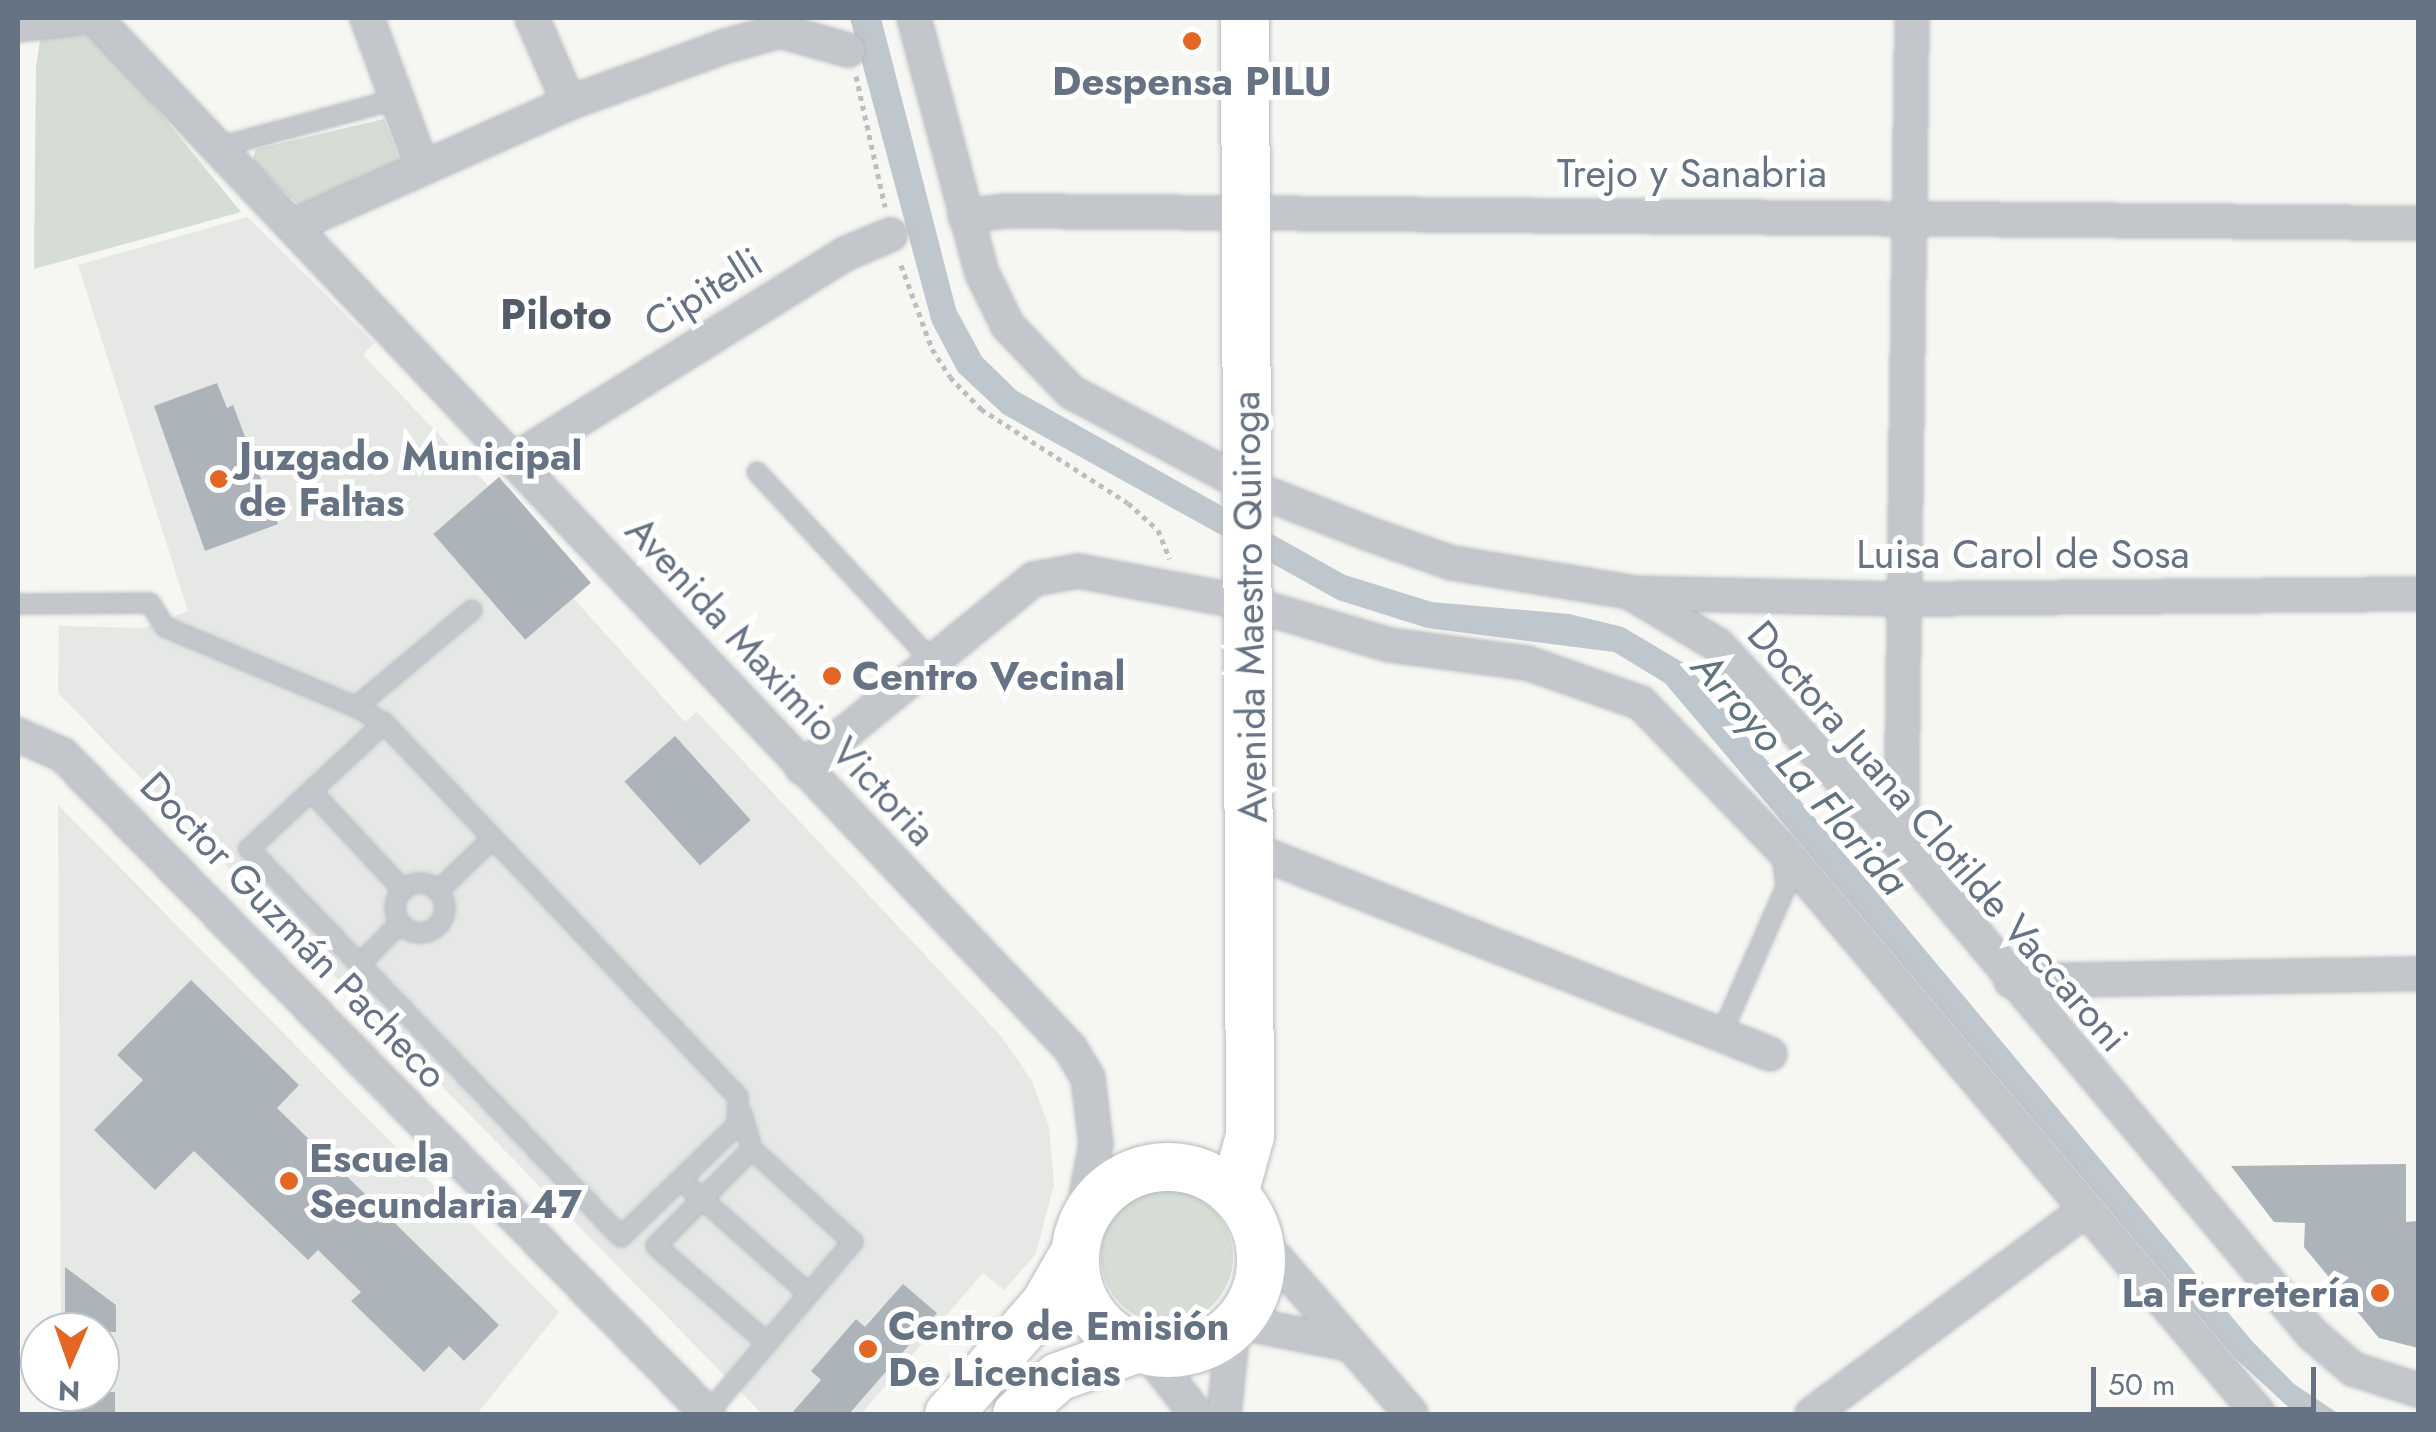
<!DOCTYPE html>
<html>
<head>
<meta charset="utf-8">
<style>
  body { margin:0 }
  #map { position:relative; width:2436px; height:1432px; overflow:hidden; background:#f6f6f3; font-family:Jost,sans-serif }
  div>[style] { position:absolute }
  .built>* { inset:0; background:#e6e8e6 }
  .green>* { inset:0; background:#d6ddd4 }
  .round { border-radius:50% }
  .water>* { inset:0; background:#bfc7ce }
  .building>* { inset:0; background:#acb3b9; transform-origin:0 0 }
  .path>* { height:5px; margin-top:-2.5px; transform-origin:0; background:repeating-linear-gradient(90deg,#bbbdc0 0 5px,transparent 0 10px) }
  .roads { filter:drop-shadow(0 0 2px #b6babf) drop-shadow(0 0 2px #b6babf) }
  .service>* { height:18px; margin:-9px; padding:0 9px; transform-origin:9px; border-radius:9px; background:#c3c6ca }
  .service>.ring { margin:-9px; padding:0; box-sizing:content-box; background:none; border:18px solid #c3c6ca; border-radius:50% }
  .minor>* { height:32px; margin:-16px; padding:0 16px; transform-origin:16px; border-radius:16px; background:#c3c6ca }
  .secondary>* { height:48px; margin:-24px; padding:0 24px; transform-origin:24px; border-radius:24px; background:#fff }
  .secondary>.ring { margin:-24px; padding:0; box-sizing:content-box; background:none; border:48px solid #fff; border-radius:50% }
  .dots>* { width:28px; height:28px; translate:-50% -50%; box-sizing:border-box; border:5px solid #fff; border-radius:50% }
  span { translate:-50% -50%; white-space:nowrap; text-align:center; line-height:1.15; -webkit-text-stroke:10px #fff; paint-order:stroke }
  .poi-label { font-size:40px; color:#657384; font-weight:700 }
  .left { translate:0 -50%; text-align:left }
  .right { translate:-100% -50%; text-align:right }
  .street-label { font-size:40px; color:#657384 }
  .neighbourhood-label { font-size:42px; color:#535d69; font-weight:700 }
  .water-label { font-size:42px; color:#607480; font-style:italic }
  .frame { position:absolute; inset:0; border:20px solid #657384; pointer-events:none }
  .north { position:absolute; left:20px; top:1312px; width:100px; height:100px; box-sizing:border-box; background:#fff; border:2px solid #c1c7ce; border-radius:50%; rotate:182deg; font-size:28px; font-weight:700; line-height:40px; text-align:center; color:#657384 }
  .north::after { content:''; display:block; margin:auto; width:35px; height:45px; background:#e36625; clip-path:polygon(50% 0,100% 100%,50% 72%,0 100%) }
  .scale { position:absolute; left:2091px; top:1367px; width:225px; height:45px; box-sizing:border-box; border:5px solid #657384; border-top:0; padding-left:12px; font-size:30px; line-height:35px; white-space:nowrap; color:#657384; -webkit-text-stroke:8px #fff; paint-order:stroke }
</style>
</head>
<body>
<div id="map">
  <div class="built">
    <div style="clip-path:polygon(248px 217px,374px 343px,363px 355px,488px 486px,499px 477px,591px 583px,574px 599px,685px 722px,697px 712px,1001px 1036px,1032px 1081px,1049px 1127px,1054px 1184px,1036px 1254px,1004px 1290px,983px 1273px,861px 1414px,762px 1414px,58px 693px,59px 626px,144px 628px,188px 611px,78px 265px)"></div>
    <div style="clip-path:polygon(58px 805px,559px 1312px,477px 1414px,61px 1414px,61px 1392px,100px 1392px,100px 1332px,61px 1332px)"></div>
  </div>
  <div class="green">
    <div style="clip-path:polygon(60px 29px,83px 30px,102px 42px,241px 212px,34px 269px,36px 67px,40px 41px)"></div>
    <div style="clip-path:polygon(384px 119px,400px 162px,302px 208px,252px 161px,256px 149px)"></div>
    <div class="round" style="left:1101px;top:1191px;width:132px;height:132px"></div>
  </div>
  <div class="water">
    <div style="clip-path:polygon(850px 18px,881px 18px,956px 309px,982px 357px,1017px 391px,1345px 575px,1432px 602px,1569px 614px,1623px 627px,1687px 665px,2252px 1341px,2294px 1384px,2339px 1414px,2296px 1414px,2235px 1358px,1665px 683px,1614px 652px,1427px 628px,1338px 600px,1003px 414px,958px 372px,932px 323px)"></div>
  </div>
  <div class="building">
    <div style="clip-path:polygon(217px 383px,227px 408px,233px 405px,278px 524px,205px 551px,154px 406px)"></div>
    <div style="left:499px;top:477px;width:140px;height:87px;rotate:49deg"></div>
    <div style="left:675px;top:736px;width:113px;height:68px;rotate:48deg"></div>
    <div style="clip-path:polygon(191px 980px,299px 1085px,277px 1108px,499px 1325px,464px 1361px,449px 1346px,424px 1372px,351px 1301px,361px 1292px,318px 1250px,308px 1260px,194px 1151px,155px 1190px,94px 1130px,143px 1080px,117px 1055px)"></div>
    <div style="clip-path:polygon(2406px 1164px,2406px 1222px,2418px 1221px,2418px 1348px,2379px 1338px,2304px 1247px,2305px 1223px,2274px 1222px,2231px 1166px)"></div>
    <div style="clip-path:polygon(65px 1267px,116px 1305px,116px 1332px,65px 1332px)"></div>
    <div style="clip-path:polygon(903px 1284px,937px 1313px,849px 1414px,791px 1414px,821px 1380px,811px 1371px,856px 1319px,865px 1327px)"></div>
    <div style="left:65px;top:1392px;width:50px;height:22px"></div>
  </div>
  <div class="path">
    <div style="left:856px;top:76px;width:134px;rotate:77.5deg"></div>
    <div style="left:901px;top:265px;width:90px;rotate:69.7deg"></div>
    <div style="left:932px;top:349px;width:33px;rotate:57deg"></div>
    <div style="left:950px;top:377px;width:45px;rotate:45.9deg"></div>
    <div style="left:981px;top:409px;width:174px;rotate:32.6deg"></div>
    <div style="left:1128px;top:503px;width:40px;rotate:42deg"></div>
    <div style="left:1158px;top:530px;width:31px;rotate:68deg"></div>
  </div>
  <div class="roads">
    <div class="service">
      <div style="left:219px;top:147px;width:184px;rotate:-15.1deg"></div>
      <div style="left:757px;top:472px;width:258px;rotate:47.2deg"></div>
      <div style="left:18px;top:604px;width:132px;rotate:-0.4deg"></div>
      <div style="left:150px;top:603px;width:28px;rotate:58deg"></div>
      <div style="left:165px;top:627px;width:207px;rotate:22.7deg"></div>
      <div style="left:356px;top:707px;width:151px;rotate:-39.9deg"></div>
      <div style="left:356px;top:707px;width:32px;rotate:30deg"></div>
      <div style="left:384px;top:723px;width:515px;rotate:46.57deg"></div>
      <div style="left:738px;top:1097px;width:28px;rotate:92deg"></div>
      <div style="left:737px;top:1125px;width:161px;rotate:136deg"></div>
      <div style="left:621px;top:1237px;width:538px;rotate:-133.79deg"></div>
      <div style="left:249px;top:849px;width:185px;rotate:-43deg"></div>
      <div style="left:312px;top:792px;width:134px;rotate:47.1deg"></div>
      <div class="ring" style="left:395px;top:883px;width:32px;height:32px"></div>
      <div style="left:438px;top:891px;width:76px;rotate:-43.9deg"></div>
      <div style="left:360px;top:964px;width:57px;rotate:-45.7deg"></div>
      <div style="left:1721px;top:1035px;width:162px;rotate:-66.3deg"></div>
      <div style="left:1786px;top:887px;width:32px;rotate:-97deg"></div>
      <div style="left:752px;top:1149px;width:136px;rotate:134.7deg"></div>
      <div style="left:656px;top:1246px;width:147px;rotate:41.1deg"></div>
      <div style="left:681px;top:1180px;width:171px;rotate:41.7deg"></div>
      <div style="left:707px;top:1414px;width:226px;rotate:-49.7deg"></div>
      <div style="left:853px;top:1242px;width:137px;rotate:-137.4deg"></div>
      <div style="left:752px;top:1149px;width:37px;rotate:-106deg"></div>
    </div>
    <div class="minor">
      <div style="left:95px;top:18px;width:1418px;rotate:46.57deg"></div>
      <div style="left:1070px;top:1048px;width:35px;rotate:59deg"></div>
      <div style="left:1088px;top:1078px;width:66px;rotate:83.1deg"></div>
      <div style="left:1096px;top:1144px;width:86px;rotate:100.7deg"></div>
      <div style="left:367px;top:18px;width:159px;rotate:69.7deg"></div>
      <div style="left:532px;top:18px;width:93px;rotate:66.5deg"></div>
      <div style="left:914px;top:18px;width:264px;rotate:75.1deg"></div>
      <div style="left:982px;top:273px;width:59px;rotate:63.9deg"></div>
      <div style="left:1008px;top:326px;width:91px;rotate:46.3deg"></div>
      <div style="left:1071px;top:392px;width:200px;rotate:28.1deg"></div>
      <div style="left:1247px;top:486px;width:134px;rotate:21.4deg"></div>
      <div style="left:1372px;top:535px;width:85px;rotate:19.3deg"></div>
      <div style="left:1452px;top:563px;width:179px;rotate:9.3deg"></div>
      <div style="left:1629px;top:592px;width:104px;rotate:30.8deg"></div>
      <div style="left:1718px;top:645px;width:271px;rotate:47.5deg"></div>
      <div style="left:1901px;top:845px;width:639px;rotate:49.95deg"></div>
      <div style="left:2312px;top:1334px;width:54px;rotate:40.5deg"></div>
      <div style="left:2353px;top:1369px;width:68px;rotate:17.9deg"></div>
      <div style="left:18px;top:25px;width:60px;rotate:-6.7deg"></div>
      <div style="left:965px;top:216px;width:40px;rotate:-7.1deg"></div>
      <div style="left:1005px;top:211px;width:1413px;rotate:0.49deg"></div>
      <div style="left:293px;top:226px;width:302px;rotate:-24deg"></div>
      <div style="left:569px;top:103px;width:167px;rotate:-20deg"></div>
      <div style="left:726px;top:46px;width:56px;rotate:-15.5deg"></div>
      <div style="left:780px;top:31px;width:71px;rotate:15.6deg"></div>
      <div style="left:514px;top:460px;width:392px;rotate:-31.9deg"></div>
      <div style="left:847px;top:253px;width:47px;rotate:-22.7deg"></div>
      <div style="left:1633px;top:593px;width:273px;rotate:1.3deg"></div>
      <div style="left:1906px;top:599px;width:512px;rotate:-0.56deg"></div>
      <div style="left:18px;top:735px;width:49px;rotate:24deg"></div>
      <div style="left:63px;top:755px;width:922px;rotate:45.62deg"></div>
      <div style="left:802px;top:768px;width:299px;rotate:-39.2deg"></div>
      <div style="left:1034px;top:579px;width:45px;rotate:-10.3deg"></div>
      <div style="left:1078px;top:571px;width:173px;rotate:10.7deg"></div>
      <div style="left:1248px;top:603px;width:148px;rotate:16.5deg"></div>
      <div style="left:1390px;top:645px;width:138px;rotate:7.5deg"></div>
      <div style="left:1527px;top:663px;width:121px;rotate:19.3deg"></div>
      <div style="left:1641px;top:703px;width:203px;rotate:46deg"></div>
      <div style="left:1782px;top:849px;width:739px;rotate:49.83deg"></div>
      <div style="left:1901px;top:845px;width:827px;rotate:-89.24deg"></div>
      <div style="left:1251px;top:849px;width:558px;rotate:21.55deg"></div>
      <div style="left:2011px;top:981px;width:407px;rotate:-1deg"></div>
      <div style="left:1260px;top:1240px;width:230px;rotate:49deg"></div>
      <div style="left:1238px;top:1322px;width:112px;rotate:11.3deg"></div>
      <div style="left:1147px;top:1351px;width:80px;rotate:52.1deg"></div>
      <div style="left:1224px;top:1414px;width:86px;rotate:-84deg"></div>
      <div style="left:1812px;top:1414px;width:338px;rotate:-36.7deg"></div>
    </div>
    <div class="secondary">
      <div class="ring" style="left:1075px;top:1167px;width:138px;height:138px"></div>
      <div style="left:1234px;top:1194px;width:60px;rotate:-74.6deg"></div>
      <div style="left:1250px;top:1136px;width:1118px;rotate:-90.26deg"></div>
      <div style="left:949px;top:1414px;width:146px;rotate:-48.9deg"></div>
      <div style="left:1045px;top:1304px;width:60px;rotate:-60deg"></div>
      <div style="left:1017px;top:1414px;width:55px;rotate:-42.1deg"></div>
      <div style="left:1058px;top:1377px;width:85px;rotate:-19.9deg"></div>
    </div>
  </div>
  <div class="dots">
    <div style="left:1192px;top:41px;background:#e36625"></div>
    <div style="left:219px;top:479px;background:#e36625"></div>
    <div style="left:832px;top:676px;background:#e36625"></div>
    <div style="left:289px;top:1181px;background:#e36625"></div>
    <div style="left:2380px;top:1293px;background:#e36625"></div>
    <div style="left:868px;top:1349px;background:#e36625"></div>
  </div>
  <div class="poi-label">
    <span style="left:1192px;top:81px">Despensa PILU</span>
    <span class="left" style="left:239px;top:479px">Juzgado Municipal<br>de Faltas</span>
    <span class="left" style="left:852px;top:676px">Centro Vecinal</span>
    <span class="left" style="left:309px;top:1181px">Escuela<br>Secundaria 47</span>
    <span class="right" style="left:2360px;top:1293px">La Ferretería</span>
    <span class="left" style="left:888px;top:1349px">Centro de Emisión<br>De Licencias</span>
  </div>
  <div class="street-label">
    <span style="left:1692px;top:173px">Trejo y Sanabria</span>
    <span style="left:703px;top:292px;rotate:-32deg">Cipitelli</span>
    <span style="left:2023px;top:554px">Luisa Carol de Sosa</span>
    <span style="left:1249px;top:607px;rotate:-91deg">Avenida Maestro Quiroga</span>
    <span style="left:781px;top:681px;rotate:47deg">Avenida Maximio Victoria</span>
    <span style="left:1938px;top:836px;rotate:49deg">Doctora Juana Clotilde Vaccaroni</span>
    <span style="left:294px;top:930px;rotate:46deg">Doctor Guzmán Pacheco</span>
  </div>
  <div class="neighbourhood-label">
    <span style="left:556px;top:315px">Piloto</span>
  </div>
  <div class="water-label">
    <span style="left:1800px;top:774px;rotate:49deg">Arroyo La Florida</span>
  </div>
  <div class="frame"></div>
  <div class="north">N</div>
  <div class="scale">50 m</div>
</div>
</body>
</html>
